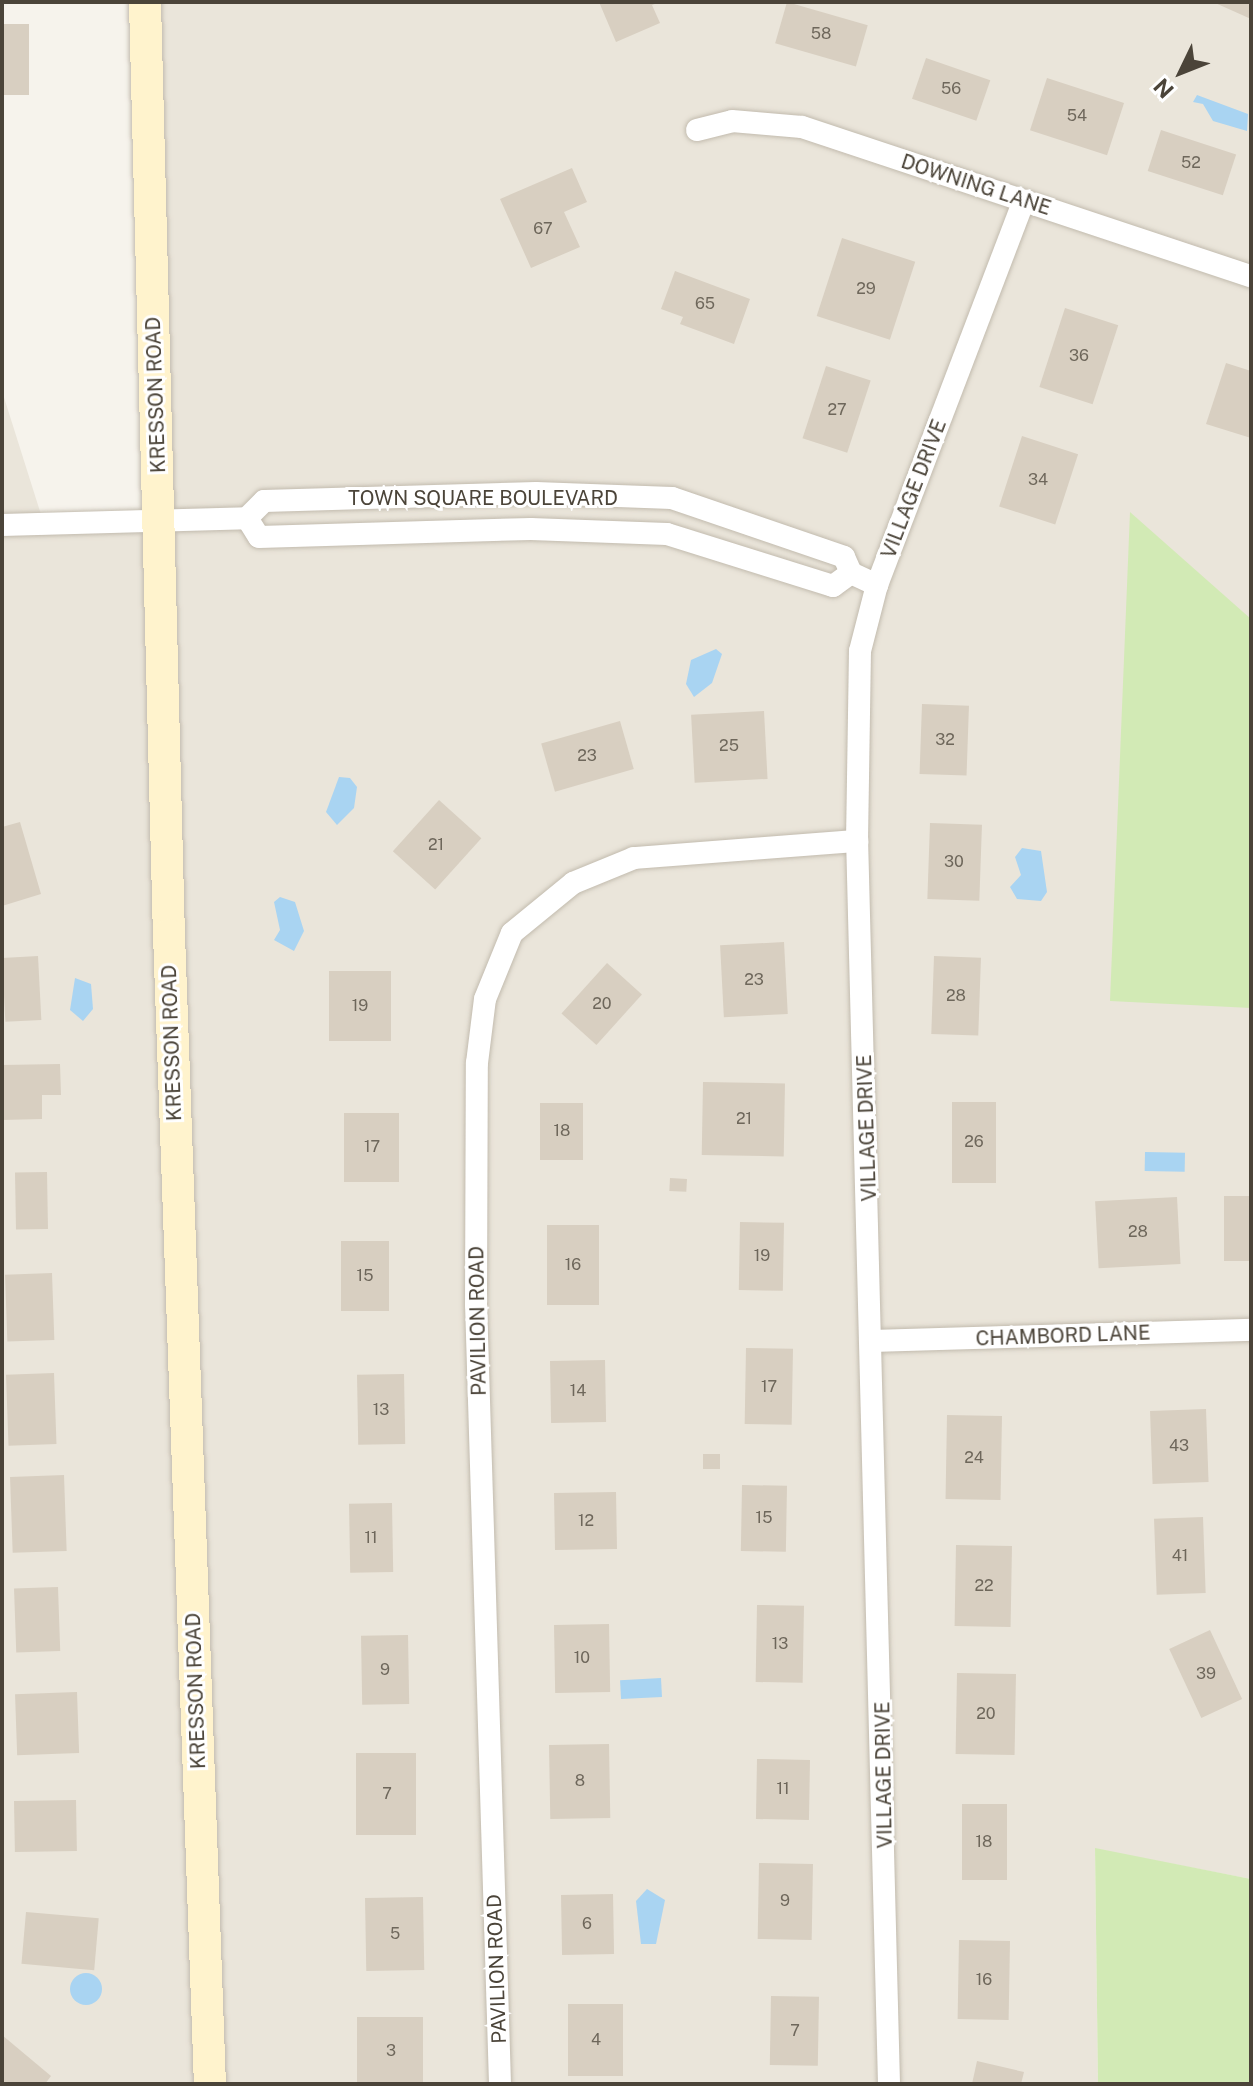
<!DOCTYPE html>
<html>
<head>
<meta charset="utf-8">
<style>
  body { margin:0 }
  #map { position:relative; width:1253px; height:2086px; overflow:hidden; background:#f6f3ec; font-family:"Public Sans",sans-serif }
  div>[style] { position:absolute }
  .residential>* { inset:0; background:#eae5da }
  .green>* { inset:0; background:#d2eab5 }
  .water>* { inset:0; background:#a9d4f2; transform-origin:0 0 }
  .round { border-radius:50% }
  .building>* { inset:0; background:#d8cfc1; transform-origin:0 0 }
  .roads { filter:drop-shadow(0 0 2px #c2bbae) drop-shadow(0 0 2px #c2bbae) }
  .minor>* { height:22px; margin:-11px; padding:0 11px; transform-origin:11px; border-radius:11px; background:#fff }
  .secondary>* { height:32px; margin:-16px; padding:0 16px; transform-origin:16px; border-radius:16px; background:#fff3cd }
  span { translate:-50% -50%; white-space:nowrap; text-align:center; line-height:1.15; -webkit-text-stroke:6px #fff; paint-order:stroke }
  .number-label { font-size:16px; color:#6e675b }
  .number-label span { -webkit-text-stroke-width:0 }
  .street-label { font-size:20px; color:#4b4439 }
  .frame { position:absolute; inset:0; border:4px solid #4b4439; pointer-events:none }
  .north { position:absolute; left:1141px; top:32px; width:80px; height:80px; -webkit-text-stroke:6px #fff; paint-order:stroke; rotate:227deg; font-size:22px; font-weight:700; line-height:32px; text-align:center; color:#4b4439 }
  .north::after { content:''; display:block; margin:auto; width:28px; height:36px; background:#4b4439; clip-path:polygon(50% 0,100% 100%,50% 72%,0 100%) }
</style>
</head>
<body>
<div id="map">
  <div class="residential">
    <div style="clip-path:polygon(145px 2px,1251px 2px,1251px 1879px,1095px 1849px,1098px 2084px,2px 2084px,2px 391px,44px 524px,159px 520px)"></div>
  </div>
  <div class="green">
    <div style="clip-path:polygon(1130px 512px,1251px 619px,1251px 1008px,1110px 1001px)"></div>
    <div style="clip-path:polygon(1095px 1848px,1251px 1879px,1251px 2084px,1098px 2084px)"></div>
  </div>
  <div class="water">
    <div style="clip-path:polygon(1197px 95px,1248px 114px,1247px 131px,1213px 121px,1203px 104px,1193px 102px)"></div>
    <div style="clip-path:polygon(716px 649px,722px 654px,712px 683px,694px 697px,686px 684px,691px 660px)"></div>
    <div style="clip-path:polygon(339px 777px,350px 778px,357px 787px,354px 808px,337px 825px,326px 812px)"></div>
    <div style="clip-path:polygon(1022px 848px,1041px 851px,1047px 892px,1041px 901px,1017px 899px,1010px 887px,1021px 875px,1015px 857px)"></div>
    <div style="clip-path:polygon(280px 897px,295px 902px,304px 931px,294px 951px,274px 940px,280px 930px,274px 902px)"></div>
    <div style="clip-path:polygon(75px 978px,91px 984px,93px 1009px,83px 1021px,70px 1010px)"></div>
    <div style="left:1145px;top:1152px;width:40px;height:19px;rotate:1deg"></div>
    <div style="left:661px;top:1678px;width:19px;height:41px;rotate:87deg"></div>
    <div style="clip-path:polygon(647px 1889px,665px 1900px,656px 1944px,641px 1944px,636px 1901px)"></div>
    <div class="round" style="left:70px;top:1973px;width:32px;height:32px"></div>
  </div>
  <div class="building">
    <div style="clip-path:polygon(599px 2px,660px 2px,652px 5px,660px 23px,616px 42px)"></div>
    <div style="left:787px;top:2px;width:84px;height:43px;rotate:16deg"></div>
    <div style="clip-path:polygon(1213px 2px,1251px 2px,1251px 19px)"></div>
    <div style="left:2px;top:24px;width:27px;height:71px"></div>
    <div style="left:926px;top:58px;width:68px;height:43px;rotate:19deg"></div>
    <div style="left:1047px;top:78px;width:81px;height:55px;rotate:18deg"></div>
    <div style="left:1161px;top:130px;width:79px;height:43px;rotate:18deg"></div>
    <div style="clip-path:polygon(572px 168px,587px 202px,564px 212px,580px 247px,531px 268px,500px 199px)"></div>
    <div style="left:842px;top:238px;width:77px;height:82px;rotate:18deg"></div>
    <div style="clip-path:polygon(675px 271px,750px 299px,734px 344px,680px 324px,683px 317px,661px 309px)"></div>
    <div style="left:1065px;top:308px;width:56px;height:83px;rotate:18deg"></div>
    <div style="clip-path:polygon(1226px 363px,1251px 371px,1251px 438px,1206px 424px)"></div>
    <div style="left:826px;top:366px;width:47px;height:76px;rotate:18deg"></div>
    <div style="left:1022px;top:436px;width:59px;height:74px;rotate:18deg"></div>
    <div style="left:922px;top:704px;width:47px;height:70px;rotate:2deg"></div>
    <div style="left:764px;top:711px;width:68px;height:73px;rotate:87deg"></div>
    <div style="left:620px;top:721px;width:50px;height:82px;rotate:74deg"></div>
    <div style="left:439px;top:800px;width:57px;height:69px;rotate:42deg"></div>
    <div style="clip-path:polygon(20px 822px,41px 894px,2px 906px,2px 827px)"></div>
    <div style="left:930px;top:823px;width:52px;height:76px;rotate:2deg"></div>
    <div style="left:784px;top:942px;width:72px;height:64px;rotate:87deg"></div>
    <div style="left:38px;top:956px;width:64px;height:36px;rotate:87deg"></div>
    <div style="left:934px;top:956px;width:47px;height:78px;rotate:2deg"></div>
    <div style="left:607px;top:963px;width:47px;height:68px;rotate:42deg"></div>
    <div style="left:391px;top:971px;width:70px;height:62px;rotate:90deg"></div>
    <div style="clip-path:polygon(60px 1064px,61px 1095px,42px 1095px,42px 1119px,2px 1120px,2px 1065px)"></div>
    <div style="left:703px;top:1082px;width:82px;height:73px;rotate:1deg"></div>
    <div style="left:952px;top:1102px;width:44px;height:81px"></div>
    <div style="left:540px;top:1103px;width:43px;height:57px"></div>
    <div style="left:344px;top:1113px;width:55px;height:69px"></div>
    <div style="left:47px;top:1172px;width:57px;height:32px;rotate:89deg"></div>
    <div style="left:670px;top:1178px;width:17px;height:13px;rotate:3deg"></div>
    <div style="left:1251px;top:1196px;width:65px;height:27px;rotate:90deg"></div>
    <div style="left:1177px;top:1197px;width:67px;height:82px;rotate:87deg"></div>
    <div style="left:740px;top:1222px;width:44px;height:68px;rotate:1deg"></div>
    <div style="left:547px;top:1225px;width:52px;height:80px"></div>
    <div style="left:341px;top:1241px;width:48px;height:70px"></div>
    <div style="left:52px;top:1273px;width:67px;height:47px;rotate:88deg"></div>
    <div style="left:746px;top:1348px;width:47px;height:76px;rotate:1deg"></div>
    <div style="left:605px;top:1360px;width:62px;height:55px;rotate:89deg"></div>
    <div style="left:54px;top:1373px;width:71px;height:48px;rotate:88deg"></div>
    <div style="left:404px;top:1374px;width:70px;height:47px;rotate:89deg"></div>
    <div style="left:1206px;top:1409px;width:73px;height:56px;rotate:88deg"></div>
    <div style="left:947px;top:1415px;width:55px;height:84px;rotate:1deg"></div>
    <div style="left:703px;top:1454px;width:17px;height:15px"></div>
    <div style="left:64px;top:1475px;width:76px;height:54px;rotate:88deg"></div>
    <div style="left:742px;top:1485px;width:45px;height:66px;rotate:1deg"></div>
    <div style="left:616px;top:1492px;width:57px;height:62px;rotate:89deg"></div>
    <div style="left:392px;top:1503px;width:69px;height:43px;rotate:89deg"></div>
    <div style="left:1203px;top:1517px;width:76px;height:49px;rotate:88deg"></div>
    <div style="left:956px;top:1545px;width:56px;height:81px;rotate:1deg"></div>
    <div style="left:58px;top:1587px;width:64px;height:44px;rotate:88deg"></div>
    <div style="left:757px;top:1605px;width:47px;height:77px;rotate:1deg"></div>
    <div style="left:609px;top:1624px;width:68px;height:55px;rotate:89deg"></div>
    <div style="left:1210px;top:1630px;width:76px;height:45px;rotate:65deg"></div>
    <div style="left:408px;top:1635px;width:69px;height:47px;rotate:89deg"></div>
    <div style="left:957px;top:1673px;width:59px;height:81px;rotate:1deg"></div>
    <div style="left:77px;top:1692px;width:61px;height:62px;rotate:88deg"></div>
    <div style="left:609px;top:1744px;width:74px;height:60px;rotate:89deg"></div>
    <div style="left:356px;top:1753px;width:60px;height:82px"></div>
    <div style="left:757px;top:1759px;width:53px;height:60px;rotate:1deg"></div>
    <div style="left:76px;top:1800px;width:51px;height:62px;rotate:89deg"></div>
    <div style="left:962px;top:1804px;width:45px;height:76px"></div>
    <div style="left:759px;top:1863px;width:54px;height:76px;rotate:1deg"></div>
    <div style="left:613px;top:1894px;width:60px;height:52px;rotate:89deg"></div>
    <div style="left:423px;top:1897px;width:73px;height:58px;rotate:89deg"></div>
    <div style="left:26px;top:1912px;width:73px;height:52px;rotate:5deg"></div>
    <div style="left:959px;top:1940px;width:51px;height:79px;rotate:1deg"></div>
    <div style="left:771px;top:1996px;width:48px;height:69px;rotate:1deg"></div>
    <div style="left:623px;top:2004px;width:72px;height:55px;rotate:90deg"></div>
    <div style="left:357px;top:2017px;width:66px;height:67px"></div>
    <div style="clip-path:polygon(2px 2035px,51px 2076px,45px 2084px,2px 2084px)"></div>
    <div style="clip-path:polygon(977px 2061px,1024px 2072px,1021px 2084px,972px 2084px)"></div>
  </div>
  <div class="roads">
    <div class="minor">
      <div style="left:697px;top:130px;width:36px;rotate:-14deg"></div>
      <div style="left:732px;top:121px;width:70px;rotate:4.9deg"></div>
      <div style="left:802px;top:127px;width:473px;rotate:18.4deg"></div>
      <div style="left:247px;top:518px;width:22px;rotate:58deg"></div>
      <div style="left:259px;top:537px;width:272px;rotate:-1.7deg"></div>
      <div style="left:531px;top:529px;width:136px;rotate:2.1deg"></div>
      <div style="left:667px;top:534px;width:174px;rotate:17.4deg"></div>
      <div style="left:833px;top:586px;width:22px;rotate:-36deg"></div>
      <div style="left:2px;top:525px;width:245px;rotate:-1.6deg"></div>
      <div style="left:247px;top:518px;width:24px;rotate:-45deg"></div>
      <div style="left:264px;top:501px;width:272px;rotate:-1.7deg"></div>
      <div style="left:536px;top:493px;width:136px;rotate:2.1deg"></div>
      <div style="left:672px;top:498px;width:182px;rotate:18.9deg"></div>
      <div style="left:844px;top:557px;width:17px;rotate:66deg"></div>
      <div style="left:851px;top:573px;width:29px;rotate:25deg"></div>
      <div style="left:874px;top:1341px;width:377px;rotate:-1.7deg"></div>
      <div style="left:500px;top:2084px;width:779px;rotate:-91.76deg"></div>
      <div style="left:476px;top:1305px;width:242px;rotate:-89.8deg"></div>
      <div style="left:477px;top:1063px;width:64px;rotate:-82.9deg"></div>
      <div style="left:485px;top:999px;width:71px;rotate:-67.8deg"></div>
      <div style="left:512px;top:933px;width:79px;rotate:-39.3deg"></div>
      <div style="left:573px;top:883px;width:66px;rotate:-22.3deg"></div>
      <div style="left:634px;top:858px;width:224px;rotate:-4.4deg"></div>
      <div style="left:889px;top:2084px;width:1243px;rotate:-91.47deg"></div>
      <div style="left:857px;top:841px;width:190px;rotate:-89.1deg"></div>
      <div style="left:860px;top:651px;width:68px;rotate:-75.6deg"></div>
      <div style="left:877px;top:585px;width:411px;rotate:-69.1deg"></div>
    </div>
    <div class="secondary">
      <div style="left:145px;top:2px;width:933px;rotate:88.53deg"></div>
      <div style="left:169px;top:935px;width:1150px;rotate:87.96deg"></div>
    </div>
  </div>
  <div class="number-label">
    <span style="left:821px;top:34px">58</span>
    <span style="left:951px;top:89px">56</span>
    <span style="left:1077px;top:116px">54</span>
    <span style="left:1191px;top:163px">52</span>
    <span style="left:543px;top:229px">67</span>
    <span style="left:866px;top:289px">29</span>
    <span style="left:705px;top:304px">65</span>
    <span style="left:1079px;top:356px">36</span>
    <span style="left:837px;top:410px">27</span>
    <span style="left:1038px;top:480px">34</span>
    <span style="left:945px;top:740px">32</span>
    <span style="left:729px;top:746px">25</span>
    <span style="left:587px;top:756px">23</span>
    <span style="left:436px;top:845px">21</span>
    <span style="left:954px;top:862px">30</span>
    <span style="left:754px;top:980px">23</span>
    <span style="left:956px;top:996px">28</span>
    <span style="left:602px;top:1004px">20</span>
    <span style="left:360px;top:1006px">19</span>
    <span style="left:744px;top:1119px">21</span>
    <span style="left:562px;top:1131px">18</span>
    <span style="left:974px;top:1142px">26</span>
    <span style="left:372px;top:1147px">17</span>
    <span style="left:1138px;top:1232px">28</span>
    <span style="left:762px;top:1256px">19</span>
    <span style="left:573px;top:1265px">16</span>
    <span style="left:365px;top:1276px">15</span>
    <span style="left:769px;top:1387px">17</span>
    <span style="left:578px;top:1391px">14</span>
    <span style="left:381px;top:1410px">13</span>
    <span style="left:1179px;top:1446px">43</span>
    <span style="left:974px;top:1458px">24</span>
    <span style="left:764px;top:1518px">15</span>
    <span style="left:586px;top:1521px">12</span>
    <span style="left:371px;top:1538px">11</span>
    <span style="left:1180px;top:1556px">41</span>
    <span style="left:984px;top:1586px">22</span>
    <span style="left:780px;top:1644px">13</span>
    <span style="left:582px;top:1658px">10</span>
    <span style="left:385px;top:1670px">9</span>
    <span style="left:1206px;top:1674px">39</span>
    <span style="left:986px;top:1714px">20</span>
    <span style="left:580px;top:1781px">8</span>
    <span style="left:783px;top:1789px">11</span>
    <span style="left:387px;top:1794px">7</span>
    <span style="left:984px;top:1842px">18</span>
    <span style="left:785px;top:1901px">9</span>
    <span style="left:587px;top:1924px">6</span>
    <span style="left:395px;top:1934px">5</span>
    <span style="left:984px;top:1980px">16</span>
    <span style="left:795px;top:2031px">7</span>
    <span style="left:596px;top:2040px">4</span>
    <span style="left:391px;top:2051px">3</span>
  </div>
  <div class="street-label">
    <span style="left:976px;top:185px;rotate:18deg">DOWNING LANE</span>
    <span style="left:156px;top:395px;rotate:-92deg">KRESSON ROAD</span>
    <span style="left:914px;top:489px;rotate:-69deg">VILLAGE DRIVE</span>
    <span style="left:483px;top:498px">TOWN SQUARE BOULEVARD</span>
    <span style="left:172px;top:1043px;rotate:-92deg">KRESSON ROAD</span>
    <span style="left:867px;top:1128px;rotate:-92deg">VILLAGE DRIVE</span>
    <span style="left:478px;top:1321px;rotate:-91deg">PAVILION ROAD</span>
    <span style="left:1063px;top:1336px;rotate:-2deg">CHAMBORD LANE</span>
    <span style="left:196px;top:1691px;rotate:-92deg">KRESSON ROAD</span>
    <span style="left:884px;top:1775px;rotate:-91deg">VILLAGE DRIVE</span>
    <span style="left:497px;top:1969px;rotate:-92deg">PAVILION ROAD</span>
  </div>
  <div class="frame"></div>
  <div class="north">N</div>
</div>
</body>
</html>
